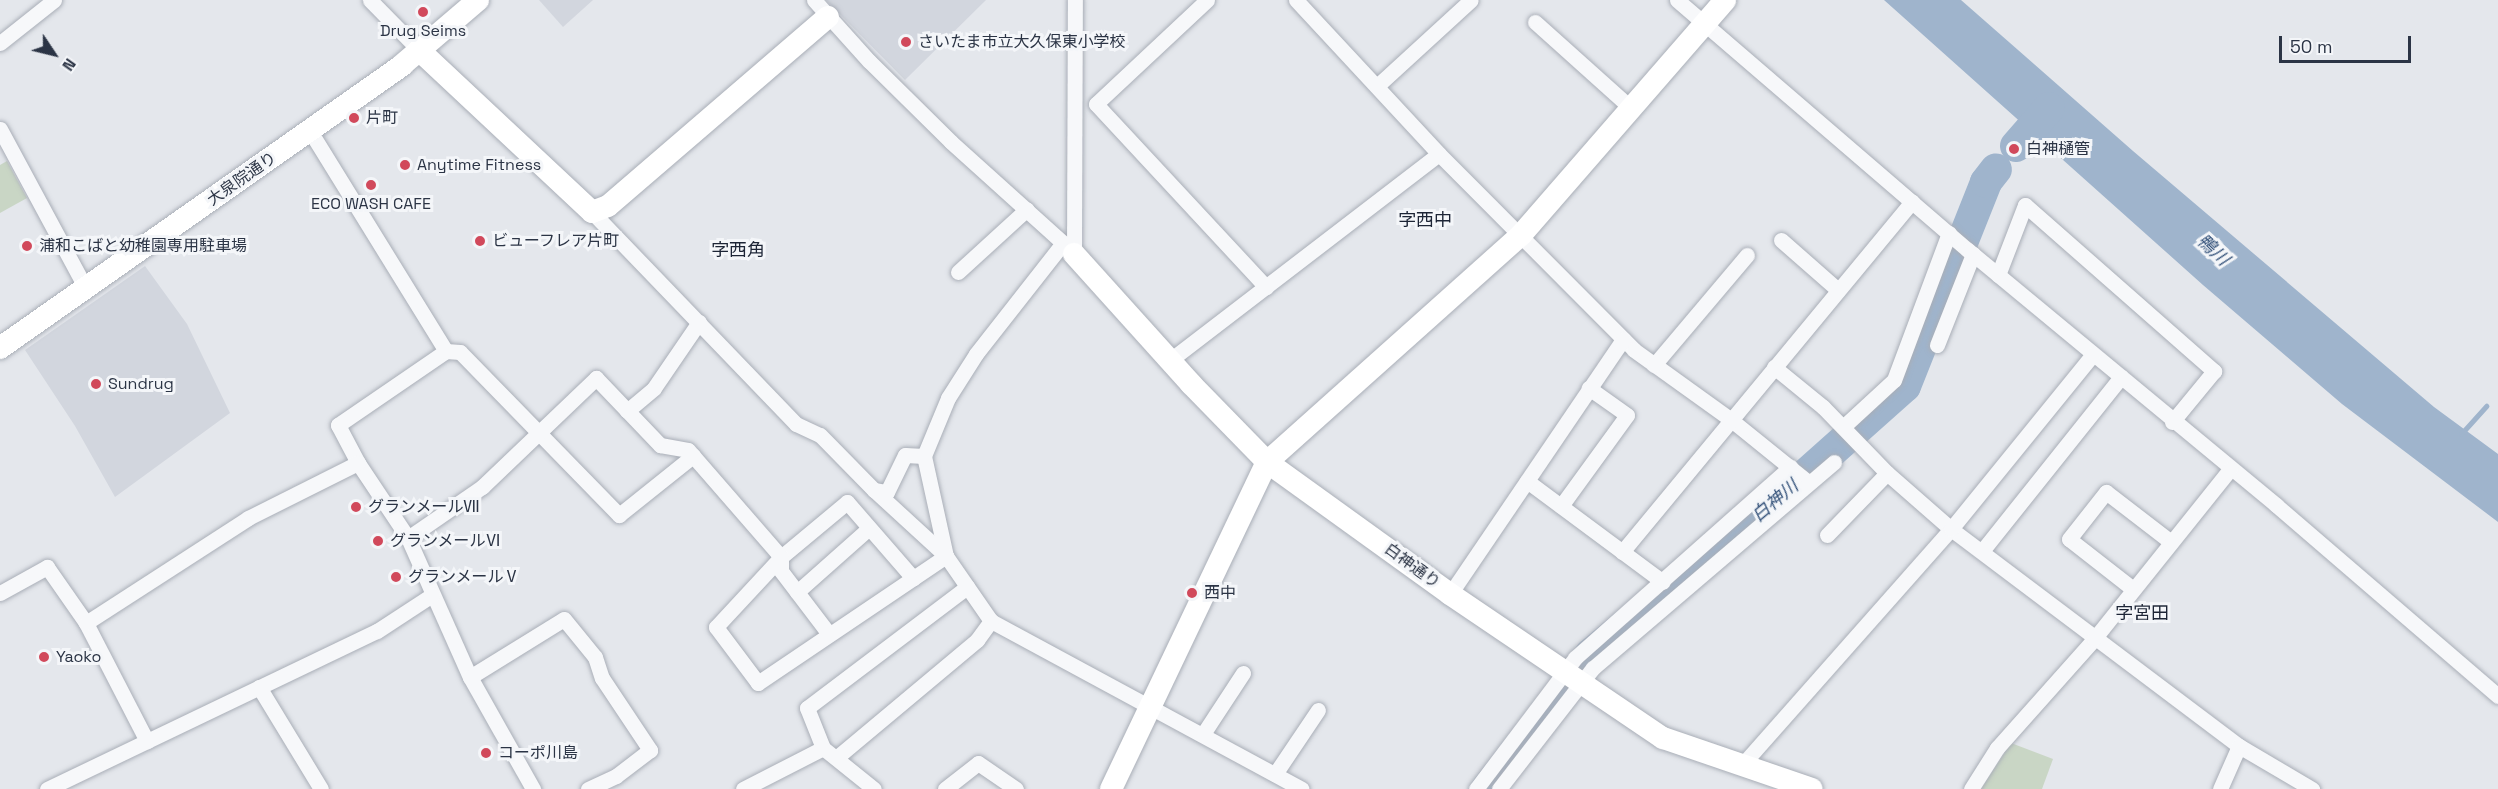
<!DOCTYPE html>
<html>
<head>
<meta charset="utf-8">
<style>
  body { margin:0 }
  #map { position:relative; width:2498px; height:789px; overflow:hidden; background:#e4e7ec; font-family:"Space Grotesk","Noto Sans JP",sans-serif }
  div>[style] { position:absolute }
  .built>* { inset:0; background:#d2d6de }
  .green>* { inset:0; background:#c9d6c5 }
  .water>* { inset:0; background:#9fb4cc }
  .stream>* { height:5px; margin:-2.5px; padding:0 2.5px; transform-origin:2.5px; border-radius:2.5px; background:#9fb4cc }
  .river>* { height:32px; margin:-16px; padding:0 16px; transform-origin:16px; border-radius:16px; background:#9fb4cc }
  .roads { filter:drop-shadow(0 0 2px #a9aeb7) drop-shadow(0 0 2px #a9aeb7) }
  .street>* { height:15px; margin:-7.5px; padding:0 7.5px; transform-origin:7.5px; border-radius:7.5px; background:#f7f8fa }
  .secondary>* { height:22px; margin:-11px; padding:0 11px; transform-origin:11px; border-radius:11px; background:#fff }
  .dots>* { width:16px; height:16px; translate:-50% -50%; box-sizing:border-box; border:3px solid #f4f6f9; border-radius:50% }
  span { translate:-50% -50%; white-space:nowrap; text-align:center; line-height:1.15; -webkit-text-stroke:6px #f4f6f9; paint-order:stroke }
  .poi-label { font-size:16px; color:#2b3445 }
  .left { translate:0 -50%; text-align:left }
  .street-label { font-size:16px; color:#2b3445 }
  .neighbourhood-label { font-size:18px; color:#1d2536 }
  .water-label { font-size:18px; color:#34527a; font-style:italic }
  .north { position:absolute; left:24px; top:24px; width:60px; height:60px; -webkit-text-stroke:4px #f4f6f9; paint-order:stroke; rotate:125deg; font-size:16px; font-weight:700; line-height:24px; text-align:center; color:#2b3445 }
  .north::after { content:''; display:block; margin:auto; width:21px; height:27px; background:#2b3445; clip-path:polygon(50% 0,100% 100%,50% 72%,0 100%) }
  .scale { position:absolute; left:2279px; top:36px; width:132px; height:27px; box-sizing:border-box; border:3px solid #2b3445; border-top:0; padding-left:8px; font-size:18px; line-height:21px; white-space:nowrap; color:#2b3445; -webkit-text-stroke:4px #f4f6f9; paint-order:stroke }
</style>
</head>
<body>
<div id="map">
  <div class="built">
    <div style="clip-path:polygon(539px 0,593px 0,563px 27px)"></div>
    <div style="clip-path:polygon(826px 0,986px 0,905px 80px)"></div>
    <div style="clip-path:polygon(145px 266px,187px 324px,230px 413px,115px 497px,75px 426px,25px 350px)"></div>
  </div>
  <div class="green">
    <div style="clip-path:polygon(7px 161px,27px 198px,0 213px,0 165px)"></div>
    <div style="clip-path:polygon(2011px 743px,2053px 759px,2042px 789px,1981px 789px)"></div>
  </div>
  <div class="water">
    <div style="clip-path:polygon(1884px 0,1961px 0,2133px 151px,2434px 407px,2498px 454px,2498px 522px,2342px 404px,2203px 285px)"></div>
  </div>
  <div class="stream">
    <div style="left:2461px;top:434px;width:38px;rotate:-48deg"></div>
  </div>
  <div class="river">
    <div style="left:2016px;top:146px;width:50px;rotate:-49deg"></div>
    <div style="left:1487px;top:789px;width:170px;rotate:-52.4deg"></div>
    <div style="left:1591px;top:654px;width:266px;rotate:-39.8deg"></div>
    <div style="left:1795px;top:484px;width:147px;rotate:-41.7deg"></div>
    <div style="left:1905px;top:386px;width:219px;rotate:-68.3deg"></div>
    <div style="left:1986px;top:182px;width:16px;rotate:-52deg"></div>
  </div>
  <div class="roads">
    <div class="street">
      <div style="left:370px;top:0;width:70px;rotate:45.6deg"></div>
      <div style="left:814px;top:0;width:82px;rotate:48deg"></div>
      <div style="left:869px;top:61px;width:115px;rotate:44.6deg"></div>
      <div style="left:951px;top:142px;width:160px;rotate:42deg"></div>
      <div style="left:1207px;top:0;width:152px;rotate:136.9deg"></div>
      <div style="left:1096px;top:104px;width:250px;rotate:47.1deg"></div>
      <div style="left:1296px;top:0;width:210px;rotate:47.1deg"></div>
      <div style="left:1439px;top:154px;width:276px;rotate:45.1deg"></div>
      <div style="left:1634px;top:350px;width:118px;rotate:35.7deg"></div>
      <div style="left:1730px;top:419px;width:100px;rotate:38.9deg"></div>
      <div style="left:1677px;top:0;width:384px;rotate:40.7deg"></div>
      <div style="left:1968px;top:250px;width:400px;rotate:39.6deg"></div>
      <div style="left:2276px;top:505px;width:293px;rotate:40.7deg"></div>
      <div style="left:1535px;top:22px;width:129px;rotate:41.9deg"></div>
      <div style="left:0;top:43px;width:69px;rotate:-38.5deg"></div>
      <div style="left:1377px;top:86px;width:127px;rotate:-42.5deg"></div>
      <div style="left:0;top:129px;width:182px;rotate:61.7deg"></div>
      <div style="left:310px;top:131px;width:259px;rotate:58.3deg"></div>
      <div style="left:446px;top:351px;width:131px;rotate:145.6deg"></div>
      <div style="left:338px;top:425px;width:43px;rotate:62.2deg"></div>
      <div style="left:358px;top:463px;width:90px;rotate:56.3deg"></div>
      <div style="left:408px;top:538px;width:152px;rotate:66deg"></div>
      <div style="left:470px;top:677px;width:129px;rotate:60.6deg"></div>
      <div style="left:592px;top:212px;width:294px;rotate:46.1deg"></div>
      <div style="left:796px;top:424px;width:26px;rotate:25deg"></div>
      <div style="left:820px;top:435px;width:77px;rotate:45.5deg"></div>
      <div style="left:874px;top:490px;width:13px;rotate:9deg"></div>
      <div style="left:887px;top:492px;width:41px;rotate:-64.1deg"></div>
      <div style="left:905px;top:455px;width:19px;rotate:3deg"></div>
      <div style="left:1781px;top:240px;width:76px;rotate:41.3deg"></div>
      <div style="left:1063px;top:243px;width:141px;rotate:128.1deg"></div>
      <div style="left:976px;top:354px;width:52px;rotate:122.5deg"></div>
      <div style="left:948px;top:398px;width:63px;rotate:112.5deg"></div>
      <div style="left:924px;top:456px;width:102px;rotate:77.6deg"></div>
      <div style="left:946px;top:556px;width:79px;rotate:55.3deg"></div>
      <div style="left:991px;top:621px;width:353px;rotate:28.4deg"></div>
      <div style="left:1074px;top:254px;width:254px;rotate:-89.8deg"></div>
      <div style="left:958px;top:272px;width:93px;rotate:-42.4deg"></div>
      <div style="left:1998px;top:275px;width:75px;rotate:-68.9deg"></div>
      <div style="left:2025px;top:205px;width:252px;rotate:41.3deg"></div>
      <div style="left:2214px;top:371px;width:66px;rotate:129.5deg"></div>
      <div style="left:1937px;top:345px;width:98px;rotate:-68.4deg"></div>
      <div style="left:446px;top:351px;width:14px;rotate:4deg"></div>
      <div style="left:460px;top:352px;width:228px;rotate:45.7deg"></div>
      <div style="left:619px;top:515px;width:95px;rotate:-38.6deg"></div>
      <div style="left:1169px;top:361px;width:340px;rotate:-37.5deg"></div>
      <div style="left:1654px;top:365px;width:144px;rotate:-49.8deg"></div>
      <div style="left:1774px;top:367px;width:63px;rotate:39.2deg"></div>
      <div style="left:1823px;top:407px;width:92px;rotate:45.9deg"></div>
      <div style="left:1887px;top:473px;width:85px;rotate:41.2deg"></div>
      <div style="left:1951px;top:529px;width:361px;rotate:37deg"></div>
      <div style="left:2239px;top:746px;width:85px;rotate:30.5deg"></div>
      <div style="left:627px;top:411px;width:35px;rotate:-40deg"></div>
      <div style="left:654px;top:388px;width:80px;rotate:-55.7deg"></div>
      <div style="left:1843px;top:427px;width:69px;rotate:-42.7deg"></div>
      <div style="left:1894px;top:380px;width:157px;rotate:-69.5deg"></div>
      <div style="left:1527px;top:481px;width:169px;rotate:36.6deg"></div>
      <div style="left:874px;top:490px;width:98px;rotate:42.5deg"></div>
      <div style="left:946px;top:556px;width:227px;rotate:146deg"></div>
      <div style="left:758px;top:683px;width:70px;rotate:-126.9deg"></div>
      <div style="left:716px;top:627px;width:96px;rotate:-47.1deg"></div>
      <div style="left:781px;top:557px;width:86px;rotate:-39.8deg"></div>
      <div style="left:847px;top:502px;width:101px;rotate:49deg"></div>
      <div style="left:1561px;top:506px;width:112px;rotate:-54deg"></div>
      <div style="left:1627px;top:415px;width:47px;rotate:-144.6deg"></div>
      <div style="left:1827px;top:535px;width:86px;rotate:-45.9deg"></div>
      <div style="left:408px;top:538px;width:90px;rotate:-34.6deg"></div>
      <div style="left:482px;top:487px;width:158px;rotate:-43.7deg"></div>
      <div style="left:596px;top:378px;width:93px;rotate:46.3deg"></div>
      <div style="left:660px;top:445px;width:28px;rotate:10deg"></div>
      <div style="left:688px;top:450px;width:142px;rotate:49deg"></div>
      <div style="left:781px;top:557px;width:14px;rotate:90deg"></div>
      <div style="left:781px;top:571px;width:79px;rotate:52.7deg"></div>
      <div style="left:1982px;top:551px;width:223px;rotate:-51.4deg"></div>
      <div style="left:1622px;top:552px;width:455px;rotate:-50.4deg"></div>
      <div style="left:2133px;top:589px;width:81px;rotate:-142deg"></div>
      <div style="left:2069px;top:539px;width:60px;rotate:-51.8deg"></div>
      <div style="left:2106px;top:492px;width:82px;rotate:37.6deg"></div>
      <div style="left:797px;top:592px;width:96px;rotate:-41.6deg"></div>
      <div style="left:0;top:593px;width:54px;rotate:-29deg"></div>
      <div style="left:47px;top:567px;width:68px;rotate:55.1deg"></div>
      <div style="left:86px;top:623px;width:133px;rotate:62.7deg"></div>
      <div style="left:1450px;top:594px;width:308px;rotate:-55.8deg"></div>
      <div style="left:86px;top:623px;width:193px;rotate:-32.9deg"></div>
      <div style="left:248px;top:518px;width:123px;rotate:-26.6deg"></div>
      <div style="left:470px;top:677px;width:110px;rotate:-31.7deg"></div>
      <div style="left:564px;top:619px;width:49px;rotate:50.8deg"></div>
      <div style="left:595px;top:657px;width:22px;rotate:72deg"></div>
      <div style="left:602px;top:678px;width:87px;rotate:56.3deg"></div>
      <div style="left:650px;top:750px;width:43px;rotate:142.6deg"></div>
      <div style="left:616px;top:776px;width:31px;rotate:155deg"></div>
      <div style="left:259px;top:687px;width:119px;rotate:58.7deg"></div>
      <div style="left:1203px;top:734px;width:73px;rotate:-56.7deg"></div>
      <div style="left:823px;top:748px;width:43px;rotate:-111.8deg"></div>
      <div style="left:807px;top:708px;width:201px;rotate:-37.1deg"></div>
      <div style="left:836px;top:758px;width:184px;rotate:-39.9deg"></div>
      <div style="left:977px;top:640px;width:24px;rotate:-54deg"></div>
      <div style="left:1742px;top:765px;width:315px;rotate:-48.5deg"></div>
      <div style="left:1951px;top:529px;width:225px;rotate:-50.9deg"></div>
      <div style="left:1275px;top:774px;width:77px;rotate:-56.1deg"></div>
      <div style="left:47px;top:789px;width:366px;rotate:-25.6deg"></div>
      <div style="left:377px;top:631px;width:66px;rotate:-33.2deg"></div>
      <div style="left:743px;top:789px;width:90px;rotate:-27.1deg"></div>
      <div style="left:823px;top:748px;width:65px;rotate:38.8deg"></div>
      <div style="left:945px;top:789px;width:42px;rotate:-38.2deg"></div>
      <div style="left:978px;top:763px;width:46px;rotate:34.4deg"></div>
      <div style="left:1476px;top:789px;width:164px;rotate:-52.9deg"></div>
      <div style="left:1575px;top:658px;width:288px;rotate:-41.6deg"></div>
      <div style="left:1499px;top:789px;width:153px;rotate:-52.2deg"></div>
      <div style="left:1593px;top:668px;width:317px;rotate:-40.5deg"></div>
      <div style="left:1971px;top:789px;width:49px;rotate:-57.6deg"></div>
      <div style="left:1997px;top:748px;width:146px;rotate:-48.3deg"></div>
      <div style="left:2094px;top:639px;width:218px;rotate:-51.3deg"></div>
      <div style="left:2220px;top:789px;width:47px;rotate:-66.2deg"></div>
    </div>
    <div class="secondary">
      <div style="left:419px;top:50px;width:237px;rotate:43.1deg"></div>
      <div style="left:592px;top:212px;width:17px;rotate:-21deg"></div>
      <div style="left:608px;top:206px;width:290px;rotate:-40.7deg"></div>
      <div style="left:1074px;top:254px;width:175px;rotate:48deg"></div>
      <div style="left:1191px;top:384px;width:109px;rotate:45.7deg"></div>
      <div style="left:1267px;top:462px;width:226px;rotate:35.8deg"></div>
      <div style="left:1450px;top:594px;width:257px;rotate:34.1deg"></div>
      <div style="left:1663px;top:738px;width:157px;rotate:18.9deg"></div>
      <div style="left:0;top:348px;width:492px;rotate:-35.1deg"></div>
      <div style="left:402px;top:65px;width:100px;rotate:-40.5deg"></div>
      <div style="left:1111px;top:789px;width:362px;rotate:-64.5deg"></div>
      <div style="left:1267px;top:462px;width:341px;rotate:-41.8deg"></div>
      <div style="left:1521px;top:235px;width:311px;rotate:-49deg"></div>
    </div>
  </div>
  <div class="dots">
    <div style="left:423px;top:12px;background:#d1495b"></div>
    <div style="left:906px;top:42px;background:#d1495b"></div>
    <div style="left:354px;top:118px;background:#d1495b"></div>
    <div style="left:2014px;top:149px;background:#d1495b"></div>
    <div style="left:405px;top:165px;background:#d1495b"></div>
    <div style="left:371px;top:185px;background:#d1495b"></div>
    <div style="left:480px;top:241px;background:#d1495b"></div>
    <div style="left:27px;top:246px;background:#d1495b"></div>
    <div style="left:96px;top:384px;background:#d1495b"></div>
    <div style="left:356px;top:507px;background:#d1495b"></div>
    <div style="left:378px;top:541px;background:#d1495b"></div>
    <div style="left:396px;top:577px;background:#d1495b"></div>
    <div style="left:1192px;top:593px;background:#d1495b"></div>
    <div style="left:44px;top:657px;background:#d1495b"></div>
    <div style="left:486px;top:753px;background:#d1495b"></div>
  </div>
  <div class="poi-label">
    <span style="left:423px;top:31px">Drug Seims</span>
    <span class="left" style="left:918px;top:42px">さいたま市立大久保東小学校</span>
    <span class="left" style="left:366px;top:118px">片町</span>
    <span class="left" style="left:2026px;top:149px">白神樋管</span>
    <span class="left" style="left:417px;top:165px">Anytime Fitness</span>
    <span style="left:371px;top:204px">ECO WASH CAFE</span>
    <span class="left" style="left:492px;top:241px">ビューフレア片町</span>
    <span class="left" style="left:39px;top:246px">浦和こばと幼稚園専用駐車場</span>
    <span class="left" style="left:108px;top:384px">Sundrug</span>
    <span class="left" style="left:368px;top:507px">グランメールⅦ</span>
    <span class="left" style="left:390px;top:541px">グランメールⅥ</span>
    <span class="left" style="left:408px;top:577px">グランメールⅤ</span>
    <span class="left" style="left:1204px;top:593px">西中</span>
    <span class="left" style="left:56px;top:657px">Yaoko</span>
    <span class="left" style="left:498px;top:753px">コーポ川島</span>
  </div>
  <div class="street-label">
    <span style="left:242px;top:179px;rotate:-35deg">大泉院通り</span>
    <span style="left:1412px;top:566px;rotate:36deg">白神通り</span>
  </div>
  <div class="neighbourhood-label">
    <span style="left:1425px;top:220px">字西中</span>
    <span style="left:738px;top:250px">字西角</span>
    <span style="left:2142px;top:613px">字宮田</span>
  </div>
  <div class="water-label">
    <span style="left:2213px;top:250px;rotate:43deg">鴨川</span>
    <span style="left:1775px;top:501px;rotate:-40deg">白神川</span>
  </div>
  <div class="north">N</div>
  <div class="scale">50 m</div>
</div>
</body>
</html>
